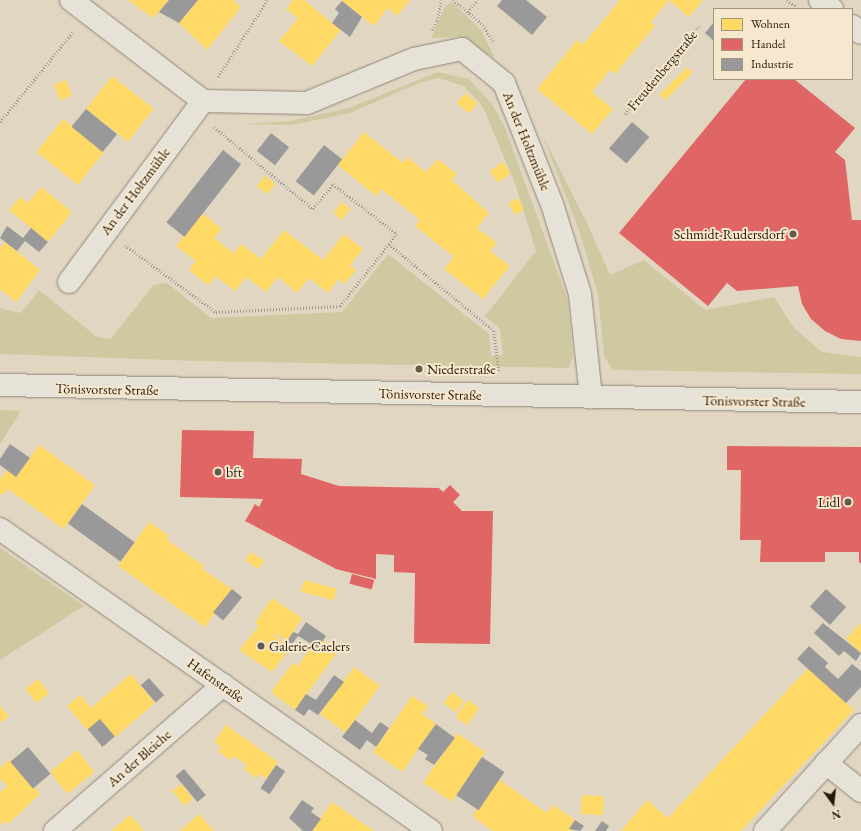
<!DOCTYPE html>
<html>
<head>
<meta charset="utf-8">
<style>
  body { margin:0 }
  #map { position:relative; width:861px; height:831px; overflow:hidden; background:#e1d6c1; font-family:"EB Garamond",serif }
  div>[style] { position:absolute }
  .green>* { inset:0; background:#cfc9a2 }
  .homes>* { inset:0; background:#ffd966; transform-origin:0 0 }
  .shops>* { inset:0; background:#e06666; transform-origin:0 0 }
  .industry>* { inset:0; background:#999; transform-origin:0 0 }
  .path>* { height:2.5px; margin-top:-1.25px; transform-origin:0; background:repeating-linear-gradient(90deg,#a29c92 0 1px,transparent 0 3px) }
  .roads { filter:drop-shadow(0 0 1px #8f877a) drop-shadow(0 0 1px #8f877a) }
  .street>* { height:22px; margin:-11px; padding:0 11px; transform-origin:11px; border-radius:11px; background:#e7e2d7 }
  .secondary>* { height:22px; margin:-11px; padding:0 11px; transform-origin:11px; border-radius:11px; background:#e7e2d7 }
  .dots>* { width:11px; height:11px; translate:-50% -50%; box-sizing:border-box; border:2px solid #f5e8ce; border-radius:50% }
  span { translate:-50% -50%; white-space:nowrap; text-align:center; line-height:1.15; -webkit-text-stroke:4px #f5e8ce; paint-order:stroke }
  .street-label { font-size:14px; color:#261508 }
  .poi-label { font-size:14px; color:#261508 }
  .right { translate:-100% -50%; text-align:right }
  .left { translate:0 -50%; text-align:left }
  .legend { position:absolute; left:713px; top:8px; width:140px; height:72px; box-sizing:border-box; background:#f5e8ce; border:1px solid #a2947f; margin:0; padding:5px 7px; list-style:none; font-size:12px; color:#261508 }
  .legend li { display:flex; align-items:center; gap:8px; height:20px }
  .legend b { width:20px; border:1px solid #a2947f }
  .north { position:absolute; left:813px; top:783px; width:40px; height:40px; -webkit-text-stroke:3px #f5e8ce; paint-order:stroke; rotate:165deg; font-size:11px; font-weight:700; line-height:16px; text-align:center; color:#261508 }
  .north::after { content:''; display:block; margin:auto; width:14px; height:18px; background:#261508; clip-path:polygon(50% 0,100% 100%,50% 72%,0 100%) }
</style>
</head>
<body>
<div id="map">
  <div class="green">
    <div style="clip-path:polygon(452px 2px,481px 30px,495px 58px,458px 37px,431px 38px,445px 6px)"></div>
    <div style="clip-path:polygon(438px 72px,469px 79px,492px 104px,505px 128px,568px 301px,573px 355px,569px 368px,199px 361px,0 354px,0 308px,21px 313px,39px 290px,97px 337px,111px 339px,153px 285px,167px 283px,211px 318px,342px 312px,388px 254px,489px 334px,491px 356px,503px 355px,500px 329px,485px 316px,536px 251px,516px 186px,483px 107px,464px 86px,438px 78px,419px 83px,350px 113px,292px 125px,244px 124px,291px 121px,349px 108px)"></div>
    <div style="clip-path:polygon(542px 134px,587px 223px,610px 275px,644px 260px,705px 310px,774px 297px,794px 328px,822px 352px,861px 357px,861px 374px,613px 370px,604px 356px,598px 295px,580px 233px)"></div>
    <div style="clip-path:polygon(0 410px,21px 411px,0 444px)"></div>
    <div style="clip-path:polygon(0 548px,84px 606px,0 660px)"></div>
  </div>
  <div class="homes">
    <div style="clip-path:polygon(128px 0,169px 0,153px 18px)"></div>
    <div style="clip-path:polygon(198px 0,233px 0,241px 7px,207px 50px,179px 23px)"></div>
    <div style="clip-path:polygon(293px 0,304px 0,341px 30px,312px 66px,279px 41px,298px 18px,286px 9px)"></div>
    <div style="clip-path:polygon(341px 0,410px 0,397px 16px,388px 8px,374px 26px)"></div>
    <div style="clip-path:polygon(620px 0,669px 0,651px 22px,655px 26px,615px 74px,610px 70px,592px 92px,613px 109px,592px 134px,537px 89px,577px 40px,583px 45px)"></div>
    <div style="clip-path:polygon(669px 0,703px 0,689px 17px)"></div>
    <div style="left:687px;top:67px;width:8px;height:39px;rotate:45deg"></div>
    <div style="left:112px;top:76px;width:53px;height:42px;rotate:38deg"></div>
    <div style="left:66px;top:80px;width:17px;height:13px;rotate:69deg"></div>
    <div style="left:465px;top:93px;width:16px;height:13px;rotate:40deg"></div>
    <div style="left:63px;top:119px;width:53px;height:42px;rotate:39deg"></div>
    <div style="clip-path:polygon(364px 132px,403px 163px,407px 157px,426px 172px,438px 159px,457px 174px,452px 180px,489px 213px,477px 228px,497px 243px,490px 251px,510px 266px,483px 299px,444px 269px,454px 257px,415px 226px,420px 220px,381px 189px,376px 196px,338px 165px)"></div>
    <div style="left:503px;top:162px;width:14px;height:16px;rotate:56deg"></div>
    <div style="left:265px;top:176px;width:13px;height:13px;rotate:39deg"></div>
    <div style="clip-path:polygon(41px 187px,72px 212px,48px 242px,9px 210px,20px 197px,28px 203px)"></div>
    <div style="left:518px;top:198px;width:13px;height:11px;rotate:61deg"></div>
    <div style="left:342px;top:202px;width:11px;height:14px;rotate:38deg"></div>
    <div style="clip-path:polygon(202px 213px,222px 229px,214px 238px,234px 253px,241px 244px,261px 259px,284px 230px,323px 260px,344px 234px,363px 249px,350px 265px,356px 270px,345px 284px,339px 279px,328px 293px,309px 278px,297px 293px,278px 277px,266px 292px,246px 277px,235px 291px,216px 276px,208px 285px,189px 270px,196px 261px,176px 246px)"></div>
    <div style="clip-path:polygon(5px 242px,40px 270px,16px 302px,0 289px,0 247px)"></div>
    <div style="clip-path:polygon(39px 445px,95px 485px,64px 529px,8px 489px,3px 495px,0 493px,0 479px,7px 470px,16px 477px)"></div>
    <div style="clip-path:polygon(149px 522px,169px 536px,166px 539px,204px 566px,202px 569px,232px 589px,205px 627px,118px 566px)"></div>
    <div style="left:251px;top:552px;width:16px;height:10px;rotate:35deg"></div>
    <div style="left:304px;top:580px;width:34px;height:12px;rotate:15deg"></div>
    <div style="clip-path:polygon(272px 598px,302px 618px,287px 641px,277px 634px,275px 636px,291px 647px,272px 672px,239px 650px,259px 626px,255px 623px)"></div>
    <div style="clip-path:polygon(861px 623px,861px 653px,846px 639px)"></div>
    <div style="clip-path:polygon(323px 640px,338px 651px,295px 710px,271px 692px,293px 663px,298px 666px,313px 645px,318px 648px)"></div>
    <div style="left:354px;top:667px;width:32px;height:58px;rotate:36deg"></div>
    <div style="clip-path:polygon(808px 668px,854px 710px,741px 831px,621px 831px,647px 800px,668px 818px)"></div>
    <div style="clip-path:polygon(131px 674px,155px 703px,115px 737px,100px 719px,88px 731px,67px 706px,80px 695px,91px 708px)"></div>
    <div style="left:38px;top:679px;width:18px;height:16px;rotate:52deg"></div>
    <div style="left:452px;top:692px;width:15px;height:14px;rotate:37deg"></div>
    <div style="clip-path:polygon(412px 696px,428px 706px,422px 714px,436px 724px,402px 772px,373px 752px)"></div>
    <div style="left:468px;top:700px;width:14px;height:21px;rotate:36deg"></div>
    <div style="clip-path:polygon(0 706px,9px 716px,0 723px)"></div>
    <div style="clip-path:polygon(226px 725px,278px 762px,266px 779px,259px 774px,256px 778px,244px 769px,247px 765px,233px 756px,230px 760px,218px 751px,221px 747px,214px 742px)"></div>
    <div style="left:457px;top:733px;width:34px;height:60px;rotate:34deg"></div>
    <div style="left:77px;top:750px;width:28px;height:35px;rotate:51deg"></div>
    <div style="clip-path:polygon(10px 759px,40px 794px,8px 824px,5px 821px,0 826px,0 792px,8px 786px,0 779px,0 768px)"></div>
    <div style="clip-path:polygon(498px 779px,547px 813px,553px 805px,575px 820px,569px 829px,573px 831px,493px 831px,472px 816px)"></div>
    <div style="left:181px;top:784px;width:19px;height:11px;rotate:51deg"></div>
    <div style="left:582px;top:795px;width:22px;height:19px;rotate:3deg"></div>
    <div style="clip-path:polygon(332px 802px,361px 822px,374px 831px,312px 831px)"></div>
    <div style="clip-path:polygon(199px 814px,214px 831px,180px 831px)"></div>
    <div style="clip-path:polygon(130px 815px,144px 831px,111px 831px,117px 826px)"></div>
  </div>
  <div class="shops">
    <div style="clip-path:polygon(746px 79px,794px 79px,855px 128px,835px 152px,845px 160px,852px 220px,861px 220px,861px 341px,841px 339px,825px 331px,811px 319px,802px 304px,798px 286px,737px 291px,727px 283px,708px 306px,619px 233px)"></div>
    <div style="clip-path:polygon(182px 430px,254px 431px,253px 458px,302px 459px,301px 474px,339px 486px,439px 488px,443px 492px,450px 485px,460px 495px,453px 502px,462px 511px,493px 511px,490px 644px,414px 643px,415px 573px,394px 572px,394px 555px,376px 554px,376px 579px,336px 569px,245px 521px,255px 504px,259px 507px,263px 499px,180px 497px)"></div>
    <div style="clip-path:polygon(727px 446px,861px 447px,861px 563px,859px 563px,859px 552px,825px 552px,825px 562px,760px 562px,761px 540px,740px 540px,741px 470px,727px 470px)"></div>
    <div style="left:352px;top:574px;width:23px;height:10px;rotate:15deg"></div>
  </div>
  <div class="industry">
    <div style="clip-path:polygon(169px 0,198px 0,179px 23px,159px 12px)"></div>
    <div style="clip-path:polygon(502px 0,526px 0,547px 17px,532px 35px,497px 6px)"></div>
    <div style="clip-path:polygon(342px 1px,362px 17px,350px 37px,332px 23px,339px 13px,335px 9px)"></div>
    <div style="clip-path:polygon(714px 22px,714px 41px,705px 33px)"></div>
    <div style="left:86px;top:109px;width:40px;height:23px;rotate:39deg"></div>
    <div style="left:632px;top:122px;width:23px;height:35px;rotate:41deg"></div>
    <div style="left:271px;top:133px;width:23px;height:23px;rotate:38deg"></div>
    <div style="left:324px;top:145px;width:23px;height:46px;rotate:38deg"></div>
    <div style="left:223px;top:150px;width:23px;height:92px;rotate:38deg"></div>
    <div style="clip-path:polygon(7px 226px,23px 238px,31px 228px,48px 242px,39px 252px,25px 241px,17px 251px,0 238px)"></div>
    <div style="clip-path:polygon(10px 444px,30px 458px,16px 477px,0 465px,0 459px)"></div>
    <div style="left:82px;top:504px;width:65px;height:24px;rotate:36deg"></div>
    <div style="left:232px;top:589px;width:13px;height:30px;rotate:39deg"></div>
    <div style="left:826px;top:589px;width:27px;height:24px;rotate:42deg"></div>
    <div style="clip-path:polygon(306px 622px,326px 636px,318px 648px,298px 636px,292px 644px,287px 641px,293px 632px,298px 634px)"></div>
    <div style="clip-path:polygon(823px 623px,861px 653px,856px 661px,844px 651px,839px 656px,814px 633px)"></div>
    <div style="clip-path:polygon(809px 646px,828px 663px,825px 667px,838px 679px,852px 664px,861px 671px,861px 687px,846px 703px,797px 659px)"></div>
    <div style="clip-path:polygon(334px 675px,344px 682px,318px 715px,309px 709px,304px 716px,295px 710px,306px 694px,316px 700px)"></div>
    <div style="left:149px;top:678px;width:23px;height:11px;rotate:49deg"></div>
    <div style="left:100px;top:719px;width:23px;height:16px;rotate:50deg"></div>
    <div style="clip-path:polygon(355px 720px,372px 733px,380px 722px,389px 728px,376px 747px,367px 740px,360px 750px,342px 737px)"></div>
    <div style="clip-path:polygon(436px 724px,455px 738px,434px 765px,425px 759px,428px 755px,418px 749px)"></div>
    <div style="left:28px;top:747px;width:35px;height:23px;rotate:50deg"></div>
    <div style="left:482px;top:757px;width:27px;height:46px;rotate:34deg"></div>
    <div style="left:276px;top:765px;width:11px;height:28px;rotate:34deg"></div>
    <div style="left:184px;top:769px;width:34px;height:11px;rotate:50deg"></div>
    <div style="clip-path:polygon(302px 800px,314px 808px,311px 812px,321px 819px,312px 831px,303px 831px,289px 818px)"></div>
    <div style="clip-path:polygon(575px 820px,584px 826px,580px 831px,569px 829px)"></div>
    <div style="clip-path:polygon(602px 821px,609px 826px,606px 831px,595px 831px)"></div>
  </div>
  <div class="path">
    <div style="left:453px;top:0;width:36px;rotate:39deg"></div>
    <div style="left:481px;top:23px;width:23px;rotate:56deg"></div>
    <div style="left:787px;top:0;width:12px;rotate:35deg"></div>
    <div style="left:468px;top:12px;width:15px;rotate:-53deg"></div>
    <div style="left:432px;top:30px;width:10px;rotate:-61deg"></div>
    <div style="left:437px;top:21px;width:21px;rotate:-79deg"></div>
    <div style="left:218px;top:77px;width:91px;rotate:-57.5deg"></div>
    <div style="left:625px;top:114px;width:115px;rotate:-49.9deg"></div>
    <div style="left:0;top:122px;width:116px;rotate:-51deg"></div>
    <div style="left:214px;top:127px;width:129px;rotate:39.6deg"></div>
    <div style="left:313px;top:209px;width:32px;rotate:-51deg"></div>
    <div style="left:333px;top:184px;width:81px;rotate:38deg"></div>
    <div style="left:397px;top:234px;width:13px;rotate:129deg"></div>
    <div style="left:389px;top:244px;width:136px;rotate:39.6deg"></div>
    <div style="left:494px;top:331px;width:40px;rotate:82.9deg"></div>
    <div style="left:125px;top:245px;width:113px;rotate:36.4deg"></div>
    <div style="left:216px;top:312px;width:124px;rotate:-2.8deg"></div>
    <div style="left:340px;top:306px;width:79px;rotate:-51.7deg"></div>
  </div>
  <div class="roads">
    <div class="street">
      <div style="left:71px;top:0;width:166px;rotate:37.4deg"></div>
      <div style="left:203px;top:101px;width:104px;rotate:1.1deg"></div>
      <div style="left:307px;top:103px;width:116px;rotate:-22.4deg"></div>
      <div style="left:414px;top:59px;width:49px;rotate:-11.8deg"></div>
      <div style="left:462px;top:49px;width:54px;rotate:39deg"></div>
      <div style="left:504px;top:83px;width:130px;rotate:68.4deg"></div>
      <div style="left:552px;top:204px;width:94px;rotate:72.7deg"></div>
      <div style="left:580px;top:294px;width:104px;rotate:83.9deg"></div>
      <div style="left:820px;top:0;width:15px;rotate:37deg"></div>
      <div style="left:852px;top:26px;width:11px;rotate:38deg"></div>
      <div style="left:69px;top:282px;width:225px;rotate:-53.5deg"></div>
      <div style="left:0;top:529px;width:526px;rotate:35.02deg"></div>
      <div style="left:826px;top:763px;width:45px;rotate:38.7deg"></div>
      <div style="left:55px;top:831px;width:223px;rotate:-41deg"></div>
      <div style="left:765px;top:831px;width:143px;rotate:-47.8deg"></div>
    </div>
    <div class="secondary">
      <div style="left:0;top:385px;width:861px;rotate:1.13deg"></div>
    </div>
  </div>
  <div class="dots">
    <div style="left:793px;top:234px;background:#675949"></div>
    <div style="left:419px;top:369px;background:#675949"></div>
    <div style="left:218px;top:472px;background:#675949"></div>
    <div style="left:848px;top:502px;background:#675949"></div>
    <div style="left:261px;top:646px;background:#675949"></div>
  </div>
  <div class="street-label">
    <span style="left:662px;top:70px;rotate:-50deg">Freudenbergstraße</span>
    <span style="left:527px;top:141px;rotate:68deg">An der Holtzmühle</span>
    <span style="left:135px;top:191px;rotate:-53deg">An der Holtzmühle</span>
    <span style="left:107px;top:389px;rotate:1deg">Tönisvorster Straße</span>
    <span style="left:430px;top:394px;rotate:1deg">Tönisvorster Straße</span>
    <span style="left:754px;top:401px;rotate:1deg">Tönisvorster Straße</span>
    <span style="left:216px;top:680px;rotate:35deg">Hafenstraße</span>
    <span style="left:139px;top:758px;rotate:-41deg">An der Bleiche</span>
  </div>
  <div class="poi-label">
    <span class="right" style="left:785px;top:234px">Schmidt-Rudersdorf</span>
    <span class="left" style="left:427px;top:369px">Niederstraße</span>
    <span class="left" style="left:226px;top:472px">bft</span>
    <span class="right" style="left:840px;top:502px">Lidl</span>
    <span class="left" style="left:269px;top:646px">Galerie-Caelers</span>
  </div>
  <ul class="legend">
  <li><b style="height:11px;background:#ffd966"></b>Wohnen</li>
  <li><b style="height:11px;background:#e06666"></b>Handel</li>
  <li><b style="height:11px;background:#999"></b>Industrie</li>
  </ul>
  <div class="north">N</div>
</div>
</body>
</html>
